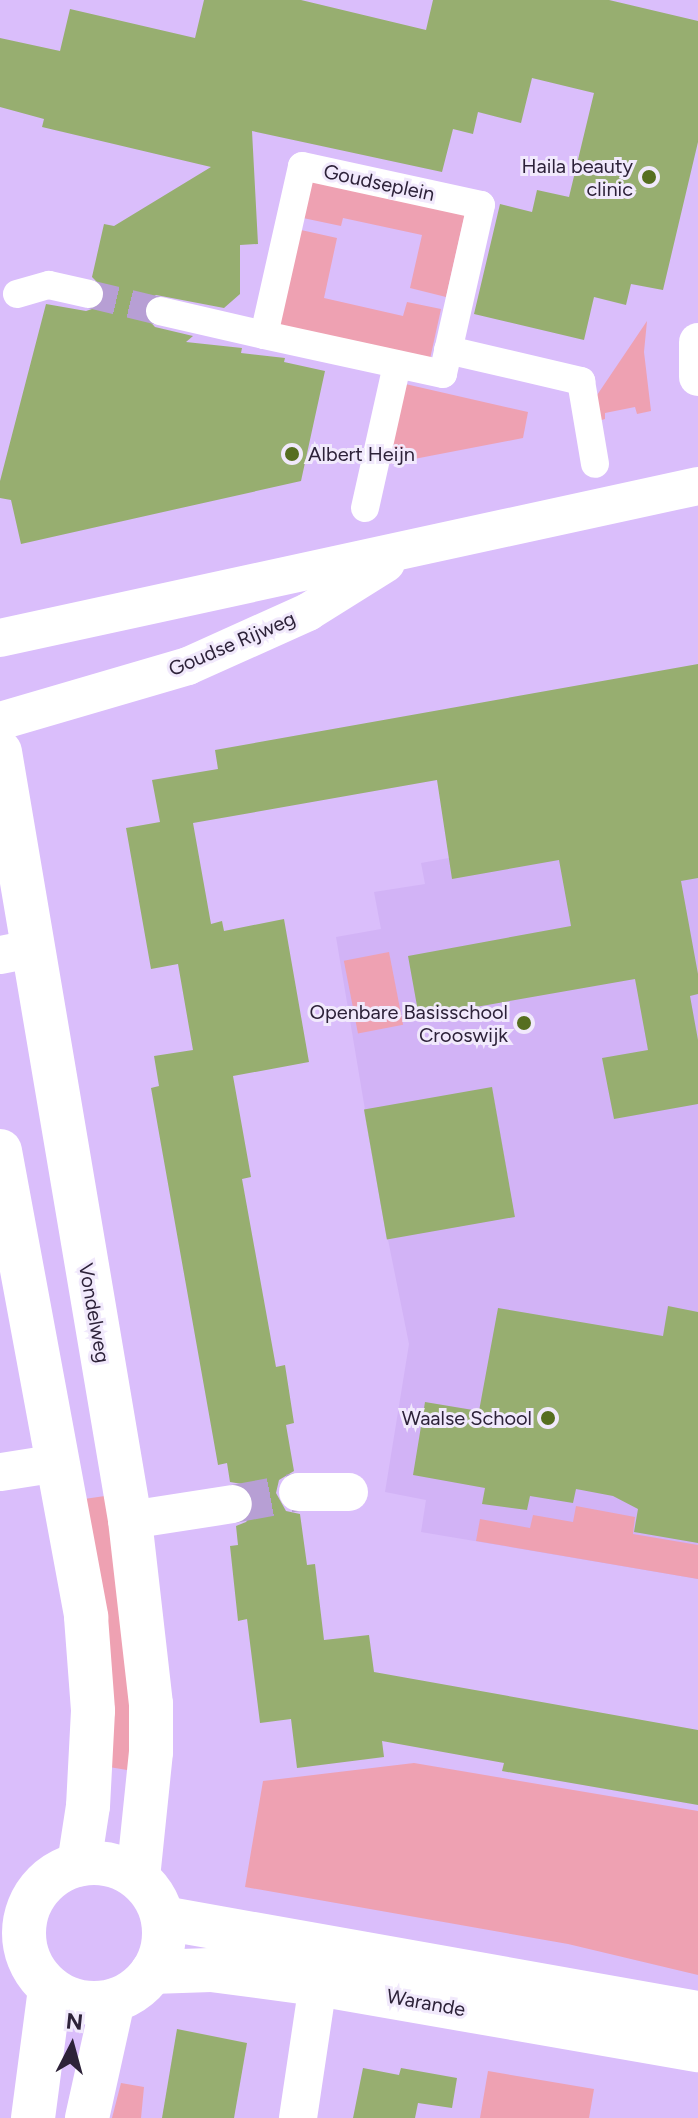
<!DOCTYPE html>
<html>
<head>
<meta charset="utf-8">
<style>
  body { margin:0 }
  #map { position:relative; width:698px; height:2118px; overflow:hidden; background:#dabefb; font-family:Figtree,sans-serif }
  div>[style] { position:absolute }
  .built>* { inset:0; background:#d2b3f6 }
  .green>* { inset:0; background:#eea1b2; transform-origin:0 0 }
  .building>* { inset:0; background:#97ae70; transform-origin:0 0 }
  .pedestrian-tunnel>* { height:28px; margin-top:-14px; transform-origin:0; background:repeating-linear-gradient(90deg,#b79fd4 0 28px,transparent 0 42px) }
  .minor-tunnel>* { height:38px; margin-top:-19px; transform-origin:0; background:repeating-linear-gradient(90deg,#b79fd4 0 38px,transparent 0 57px) }
  .pedestrian>* { height:28px; margin:-14px; padding:0 14px; transform-origin:14px; border-radius:14px; background:#fff }
  .minor>* { height:38px; margin:-19px; padding:0 19px; transform-origin:19px; border-radius:19px; background:#fff }
  .tertiary>* { height:44px; margin:-22px; padding:0 22px; transform-origin:22px; border-radius:22px; background:#fff }
  .tertiary>.ring { margin:-22px; padding:0; box-sizing:content-box; background:none; border:44px solid #fff; border-radius:50% }
  .dots>* { width:22px; height:22px; translate:-50% -50%; box-sizing:border-box; border:4px solid #f1e9fc; border-radius:50% }
  span { translate:-50% -50%; white-space:nowrap; text-align:center; line-height:1.15; -webkit-text-stroke:6px #f1e9fc; paint-order:stroke }
  .poi-label { font-size:20px; color:#2d2239 }
  .right { translate:-100% -50%; text-align:right }
  .left { translate:0 -50%; text-align:left }
  .street-label { font-size:20px; color:#2d2239 }
  .north { position:absolute; left:32px; top:2006px; width:80px; height:80px; -webkit-text-stroke:6px #f1e9fc; paint-order:stroke; rotate:6deg; font-size:22px; font-weight:700; line-height:32px; text-align:center; color:#2d2239 }
  .north::after { content:''; display:block; margin:auto; width:28px; height:36px; background:#2d2239; clip-path:polygon(50% 0,100% 100%,50% 72%,0 100%) }
</style>
</head>
<body>
<div id="map">
  <div class="built">
    <div style="clip-path:polygon(698px 813px,698px 1579px,421px 1532px,426px 1500px,385px 1492px,409px 1344px,381px 1205px,336px 937px,381px 929px,374px 892px,425px 884px,421px 863px)"></div>
  </div>
  <div class="green">
    <div style="clip-path:polygon(313px 174px,466px 209px,446px 297px,410px 288px,422px 235px,343px 218px,341px 226px,303px 218px)"></div>
    <div style="clip-path:polygon(301px 230px,337px 238px,324px 298px,403px 316px,407px 302px,441px 309px,430px 359px,279px 326px)"></div>
    <div style="clip-path:polygon(647px 321px,644px 352px,651px 411px,637px 414px,635px 407px,605px 413px,605px 419px,595px 422px,591px 404px)"></div>
    <div style="clip-path:polygon(401px 383px,528px 412px,523px 438px,383px 465px)"></div>
    <div style="left:389px;top:952px;width:74px;height:46px;rotate:79deg"></div>
    <div style="clip-path:polygon(112px 1495px,124px 1590px,133px 1771px,103px 1766px,77px 1500px)"></div>
    <div style="clip-path:polygon(576px 1506px,635px 1517px,633px 1534px,698px 1545px,698px 1579px,476px 1541px,480px 1519px,530px 1528px,533px 1515px,573px 1522px)"></div>
    <div style="clip-path:polygon(414px 1763px,698px 1811px,698px 1975px,568px 1944px,245px 1887px,263px 1781px)"></div>
    <div style="clip-path:polygon(488px 2071px,594px 2089px,589px 2118px,480px 2118px)"></div>
    <div style="clip-path:polygon(121px 2083px,144px 2087px,141px 2118px,112px 2118px)"></div>
  </div>
  <div class="building">
    <div style="clip-path:polygon(204px 0,301px 0,426px 30px,433px 0,609px 0,698px 21px,698px 142px,663px 290px,631px 284px,626px 305px,594px 297px,584px 340px,474px 314px,500px 204px,532px 212px,537px 190px,569px 197px,594px 93px,532px 78px,521px 123px,478px 112px,473px 134px,453px 129px,442px 172px,252px 131px,258px 244px,240px 245px,240px 294px,224px 308px,156px 295px,147px 300px,144px 315px,155px 327px,193px 336px,186px 342px,242px 348px,241px 353px,285px 358px,284px 362px,325px 371px,301px 481px,21px 544px,11px 500px,0 498px,0 481px,46px 304px,86px 311px,101px 306px,105px 290px,92px 277px,104px 224px,114px 226px,211px 167px,42px 127px,44px 119px,0 107px,0 38px,60px 51px,70px 9px,195px 38px)"></div>
    <div style="clip-path:polygon(698px 664px,698px 878px,681px 881px,698px 974px,698px 994px,690px 996px,698px 1040px,698px 1104px,614px 1119px,602px 1058px,648px 1050px,635px 979px,419px 1017px,408px 956px,571px 926px,559px 860px,452px 879px,437px 780px,193px 823px,211px 924px,222px 921px,224px 931px,284px 919px,309px 1062px,233px 1076px,251px 1177px,242px 1179px,276px 1367px,285px 1365px,294px 1423px,286px 1425px,294px 1471px,279px 1480px,276px 1493px,286px 1511px,300px 1514px,307px 1565px,315px 1564px,324px 1640px,369px 1635px,374px 1672px,698px 1730px,698px 1805px,502px 1771px,504px 1763px,382px 1741px,384px 1757px,297px 1768px,291px 1719px,260px 1723px,247px 1619px,238px 1621px,230px 1546px,238px 1545px,236px 1526px,246px 1522px,253px 1513px,255px 1500px,242px 1484px,230px 1482px,227px 1463px,218px 1465px,151px 1088px,159px 1086px,154px 1056px,193px 1050px,178px 964px,151px 969px,126px 828px,160px 822px,152px 780px,218px 769px,215px 750px)"></div>
    <div style="left:492px;top:1087px;width:132px;height:130px;rotate:80deg"></div>
    <div style="clip-path:polygon(668px 1306px,698px 1312px,698px 1543px,634px 1532px,638px 1509px,613px 1496px,576px 1489px,573px 1503px,530px 1496px,527px 1510px,482px 1504px,485px 1488px,413px 1475px,425px 1402px,479px 1411px,498px 1308px,663px 1336px)"></div>
    <div style="clip-path:polygon(177px 2029px,247px 2043px,234px 2118px,162px 2118px)"></div>
    <div style="clip-path:polygon(363px 2068px,399px 2075px,401px 2068px,457px 2078px,452px 2108px,418px 2103px,415px 2118px,353px 2118px)"></div>
  </div>
  <div class="pedestrian-tunnel">
    <div style="left:89px;top:294px;width:73px;rotate:13.5deg"></div>
  </div>
  <div class="minor-tunnel">
    <div style="left:233px;top:1504px;width:66px;rotate:-10.5deg"></div>
  </div>
  <div class="pedestrian">
    <div style="left:302px;top:166px;width:183px;rotate:12.3deg"></div>
    <div style="left:481px;top:205px;width:173px;rotate:102.7deg"></div>
    <div style="left:443px;top:374px;width:183px;rotate:-167.7deg"></div>
    <div style="left:264px;top:335px;width:173px;rotate:-77.3deg"></div>
    <div style="left:17px;top:294px;width:33px;rotate:-16deg"></div>
    <div style="left:49px;top:285px;width:41px;rotate:12.7deg"></div>
    <div style="left:160px;top:311px;width:107px;rotate:13deg"></div>
    <div style="left:448px;top:350px;width:137px;rotate:13.1deg"></div>
    <div style="left:581px;top:381px;width:84px;rotate:80.4deg"></div>
    <div style="left:365px;top:508px;width:147px;rotate:-77.4deg"></div>
  </div>
  <div class="minor">
    <div style="left:698px;top:342px;width:35px;rotate:90deg"></div>
    <div style="left:0;top:638px;width:714px;rotate:-12.29deg"></div>
    <div style="left:0;top:721px;width:196px;rotate:-16.3deg"></div>
    <div style="left:188px;top:666px;width:132px;rotate:-24.2deg"></div>
    <div style="left:308px;top:612px;width:92px;rotate:-32.1deg"></div>
    <div style="left:0;top:955px;width:32px;rotate:-11deg"></div>
    <div style="left:1px;top:1472px;width:58px;rotate:-9deg"></div>
    <div style="left:298px;top:1492px;width:51px"></div>
    <div style="left:130px;top:1520px;width:104px;rotate:-8.8deg"></div>
    <div style="left:298px;top:2118px;width:135px;rotate:-81.5deg"></div>
  </div>
  <div class="tertiary">
    <div style="left:0;top:752px;width:779px;rotate:80.39deg"></div>
    <div style="left:130px;top:1520px;width:185px;rotate:83.5deg"></div>
    <div style="left:151px;top:1704px;width:48px;rotate:90deg"></div>
    <div style="left:151px;top:1752px;width:126px;rotate:95.9deg"></div>
    <div style="left:0;top:1151px;width:474px;rotate:79.5deg"></div>
    <div style="left:86px;top:1617px;width:94px;rotate:85.7deg"></div>
    <div style="left:93px;top:1711px;width:95px;rotate:93deg"></div>
    <div style="left:88px;top:1806px;width:59px;rotate:98.8deg"></div>
    <div class="ring" style="left:24px;top:1863px;width:96px;height:96px"></div>
    <div style="left:163px;top:1918px;width:543px;rotate:10.07deg"></div>
    <div style="left:152px;top:1972px;width:59px;rotate:-1.9deg"></div>
    <div style="left:211px;top:1970px;width:108px;rotate:7.5deg"></div>
    <div style="left:318px;top:1984px;width:386px;rotate:9.9deg"></div>
    <div style="left:33px;top:2118px;width:131px;rotate:-82.5deg"></div>
    <div style="left:87px;top:2118px;width:120px;rotate:-77.5deg"></div>
  </div>
  <div class="dots">
    <div style="left:649px;top:177px;background:#566e20"></div>
    <div style="left:292px;top:454px;background:#566e20"></div>
    <div style="left:524px;top:1023px;background:#566e20"></div>
    <div style="left:548px;top:1418px;background:#566e20"></div>
  </div>
  <div class="poi-label">
    <span class="right" style="left:633px;top:178px">Haila beauty<br>clinic</span>
    <span class="left" style="left:308px;top:454px">Albert Heijn</span>
    <span class="right" style="left:508px;top:1024px">Openbare Basisschool<br>Crooswijk</span>
    <span class="right" style="left:532px;top:1418px">Waalse School</span>
  </div>
  <div class="street-label">
    <span style="left:379px;top:183px;rotate:12deg">Goudseplein</span>
    <span style="left:232px;top:644px;rotate:-23deg">Goudse Rijweg</span>
    <span style="left:94px;top:1313px;rotate:80deg">Vondelweg</span>
    <span style="left:426px;top:2003px;rotate:10deg">Warande</span>
  </div>
  <div class="north">N</div>
</div>
</body>
</html>
